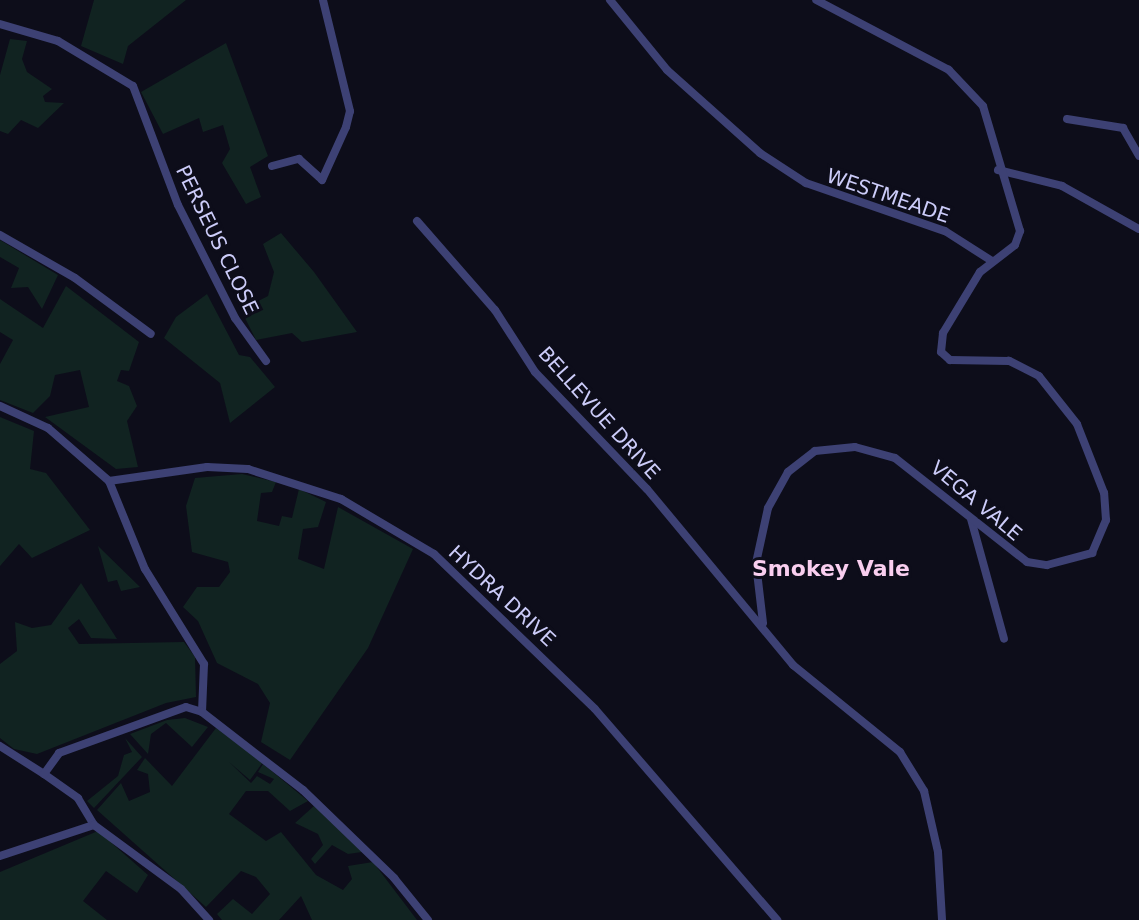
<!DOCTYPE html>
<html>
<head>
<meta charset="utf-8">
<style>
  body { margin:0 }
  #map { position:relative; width:1139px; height:920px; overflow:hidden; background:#0d0d1a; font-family:"DejaVu Sans",sans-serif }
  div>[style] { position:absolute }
  .green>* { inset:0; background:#112321 }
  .street>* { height:8px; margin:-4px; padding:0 4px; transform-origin:4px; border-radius:4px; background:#3d4174 }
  span { translate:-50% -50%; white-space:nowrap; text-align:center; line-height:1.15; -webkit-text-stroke:6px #0d0d1a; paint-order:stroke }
  .street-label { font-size:20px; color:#ccccf9 }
  .neighbourhood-label { font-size:22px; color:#f9ceef; font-weight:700 }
</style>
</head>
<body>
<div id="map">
  <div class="green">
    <div style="clip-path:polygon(94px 0,186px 0,128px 46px,123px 64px,81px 46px)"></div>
    <div style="clip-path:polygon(10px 39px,27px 41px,22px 59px,27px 72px,52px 89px,43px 96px,45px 102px,64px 103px,38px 128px,21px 120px,8px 134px,0 131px,0 75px)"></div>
    <div style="clip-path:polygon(226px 43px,268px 156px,250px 167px,261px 197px,246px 204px,222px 163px,230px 149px,223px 125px,203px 132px,199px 118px,163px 134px,141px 92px)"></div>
    <div style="clip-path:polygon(281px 233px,314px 272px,357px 332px,302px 342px,292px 333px,256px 340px,241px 310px,268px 296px,274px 272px,263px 244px)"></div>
    <div style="clip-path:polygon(0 240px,58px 275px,42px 309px,28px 287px,11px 288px,19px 268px,0 257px)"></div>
    <div style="clip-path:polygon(66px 286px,139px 342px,129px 371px,121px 370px,117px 381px,129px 386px,137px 406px,127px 421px,138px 467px,116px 469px,45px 417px,89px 407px,80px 370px,55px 375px,50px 396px,33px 413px,0 400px,0 364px,13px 340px,0 332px,0 299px,43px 328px)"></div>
    <div style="clip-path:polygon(207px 294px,239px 355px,250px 357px,275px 387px,230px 423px,220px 383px,164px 338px,176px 317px)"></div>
    <div style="clip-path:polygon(0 417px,34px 431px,30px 469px,46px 473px,90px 530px,32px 558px,19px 544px,0 566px)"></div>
    <div style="clip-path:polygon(242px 474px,276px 482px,272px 492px,261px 493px,257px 521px,279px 526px,282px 516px,292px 518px,299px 489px,326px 502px,318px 527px,303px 529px,298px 559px,324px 569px,338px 507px,413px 549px,368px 648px,290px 760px,261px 742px,270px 703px,258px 684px,217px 663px,198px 621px,183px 607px,197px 587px,219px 587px,230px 572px,228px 562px,192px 552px,186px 506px,195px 478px)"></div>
    <div style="clip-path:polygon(98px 546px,140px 587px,121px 591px,117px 580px,108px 582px)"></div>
    <div style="clip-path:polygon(81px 583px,117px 639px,91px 638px,79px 619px,68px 628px,79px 644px,184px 642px,195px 657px,196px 697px,166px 703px,37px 754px,14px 749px,0 738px,0 664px,17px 651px,15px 622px,32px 628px,51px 625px)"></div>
    <div style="clip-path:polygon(185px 718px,208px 727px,192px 747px,166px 723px,151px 734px,148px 754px,130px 734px,167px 720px)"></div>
    <div style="clip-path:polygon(216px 728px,263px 762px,250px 780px,229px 762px,251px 783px,257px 776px,270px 784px,274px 779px,258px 772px,263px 764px,308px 801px,290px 811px,268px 791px,246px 791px,229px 814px,266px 841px,281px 832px,316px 875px,343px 890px,352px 879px,348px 866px,373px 862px,417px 920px,312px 920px,301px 896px,279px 920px,222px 920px,217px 914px,233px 899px,252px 914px,270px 894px,256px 877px,241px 871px,206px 907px,97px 810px,121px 783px,129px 801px,150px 792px,148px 774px,137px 770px,145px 758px,172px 786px)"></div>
    <div style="clip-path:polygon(125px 738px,142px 757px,94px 808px,87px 801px,118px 776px,124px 755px,132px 752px)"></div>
    <div style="clip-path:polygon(314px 806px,362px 852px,348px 854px,332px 845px,315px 864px,311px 859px,323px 845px,318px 834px,295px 823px)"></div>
    <div style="clip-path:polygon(98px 831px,148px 875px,137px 893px,106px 871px,83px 901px,107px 920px,0 920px,0 872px)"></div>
  </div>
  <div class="street">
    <div style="left:610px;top:0;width:90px;rotate:50.8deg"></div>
    <div style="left:667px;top:70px;width:125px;rotate:41.7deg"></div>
    <div style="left:760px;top:153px;width:55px;rotate:33.1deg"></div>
    <div style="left:806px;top:183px;width:147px;rotate:19.1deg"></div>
    <div style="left:945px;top:231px;width:56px;rotate:32.6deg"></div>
    <div style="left:0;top:24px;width:60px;rotate:16.3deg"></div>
    <div style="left:58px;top:41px;width:87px;rotate:31deg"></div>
    <div style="left:133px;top:86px;width:127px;rotate:69.3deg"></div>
    <div style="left:178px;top:205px;width:127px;rotate:63.2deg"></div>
    <div style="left:235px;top:318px;width:53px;rotate:54.2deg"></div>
    <div style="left:1067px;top:119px;width:57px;rotate:9.1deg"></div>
    <div style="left:1123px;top:128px;width:32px;rotate:60deg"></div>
    <div style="left:272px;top:166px;width:28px;rotate:-15deg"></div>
    <div style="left:299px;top:159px;width:31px;rotate:42deg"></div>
    <div style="left:322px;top:180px;width:58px;rotate:-65.6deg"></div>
    <div style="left:346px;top:127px;width:16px;rotate:-76deg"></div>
    <div style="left:350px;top:111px;width:114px;rotate:-103.7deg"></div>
    <div style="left:998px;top:170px;width:66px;rotate:14deg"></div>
    <div style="left:1062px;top:186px;width:88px;rotate:29.2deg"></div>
    <div style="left:417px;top:221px;width:118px;rotate:48.8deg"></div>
    <div style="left:495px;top:310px;width:74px;rotate:57.2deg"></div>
    <div style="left:535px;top:372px;width:162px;rotate:46.3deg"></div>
    <div style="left:647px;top:489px;width:229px;rotate:50.3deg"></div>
    <div style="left:793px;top:665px;width:138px;rotate:39.1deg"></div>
    <div style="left:900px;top:752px;width:46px;rotate:58.4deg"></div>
    <div style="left:924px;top:791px;width:63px;rotate:77.1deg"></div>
    <div style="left:938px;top:852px;width:68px;rotate:86.6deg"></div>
    <div style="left:0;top:235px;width:86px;rotate:29.8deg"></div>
    <div style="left:75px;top:278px;width:94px;rotate:36.4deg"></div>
    <div style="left:0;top:406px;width:53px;rotate:24.6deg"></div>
    <div style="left:48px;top:428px;width:81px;rotate:41deg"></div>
    <div style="left:109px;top:481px;width:95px;rotate:67.8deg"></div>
    <div style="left:145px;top:569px;width:112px;rotate:58.2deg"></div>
    <div style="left:204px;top:664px;width:48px;rotate:92.4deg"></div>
    <div style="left:109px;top:481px;width:99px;rotate:-8.1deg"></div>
    <div style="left:207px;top:467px;width:41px;rotate:2.8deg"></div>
    <div style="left:248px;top:469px;width:98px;rotate:17.9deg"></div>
    <div style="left:341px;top:499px;width:108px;rotate:30.6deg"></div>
    <div style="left:434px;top:554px;width:223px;rotate:43.9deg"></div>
    <div style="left:595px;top:709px;width:279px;rotate:49.2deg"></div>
    <div style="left:971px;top:519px;width:124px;rotate:74.6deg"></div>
    <div style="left:763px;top:623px;width:60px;rotate:-96.7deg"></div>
    <div style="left:756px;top:563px;width:56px;rotate:-77.7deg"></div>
    <div style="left:768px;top:508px;width:41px;rotate:-60.9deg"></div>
    <div style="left:788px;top:472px;width:34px;rotate:-38deg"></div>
    <div style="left:815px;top:451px;width:40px;rotate:-5.7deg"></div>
    <div style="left:855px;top:447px;width:41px;rotate:15.4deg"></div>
    <div style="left:895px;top:458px;width:168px;rotate:38.2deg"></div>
    <div style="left:1027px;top:562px;width:20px;rotate:9deg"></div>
    <div style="left:1047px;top:565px;width:47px;rotate:-14.9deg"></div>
    <div style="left:1092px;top:553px;width:36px;rotate:-67deg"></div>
    <div style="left:1106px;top:520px;width:27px;rotate:-94deg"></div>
    <div style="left:1104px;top:493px;width:74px;rotate:-111.4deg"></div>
    <div style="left:1077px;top:424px;width:61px;rotate:-128.4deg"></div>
    <div style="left:1039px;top:376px;width:34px;rotate:-153deg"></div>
    <div style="left:1009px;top:361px;width:59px;rotate:-179deg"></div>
    <div style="left:950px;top:360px;width:12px;rotate:-138deg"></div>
    <div style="left:941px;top:352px;width:19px;rotate:-84deg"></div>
    <div style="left:943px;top:333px;width:71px;rotate:-58.8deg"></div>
    <div style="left:980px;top:272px;width:44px;rotate:-37.6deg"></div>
    <div style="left:1015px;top:245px;width:15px;rotate:-70deg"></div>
    <div style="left:1020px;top:231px;width:130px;rotate:-106.5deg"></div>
    <div style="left:983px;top:106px;width:50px;rotate:-133.4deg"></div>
    <div style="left:949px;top:70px;width:150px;rotate:-152.2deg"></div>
    <div style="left:0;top:746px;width:52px;rotate:32.5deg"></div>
    <div style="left:94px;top:825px;width:31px;rotate:-121deg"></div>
    <div style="left:78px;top:798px;width:42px;rotate:-144.8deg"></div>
    <div style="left:44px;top:774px;width:26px;rotate:-54deg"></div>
    <div style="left:59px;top:753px;width:135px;rotate:-19.9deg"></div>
    <div style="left:186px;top:707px;width:17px;rotate:17deg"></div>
    <div style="left:202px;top:712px;width:128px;rotate:37.7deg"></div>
    <div style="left:303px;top:790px;width:127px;rotate:44deg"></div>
    <div style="left:394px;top:878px;width:54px;rotate:51deg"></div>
    <div style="left:0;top:856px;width:99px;rotate:-18.3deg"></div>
    <div style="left:94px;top:825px;width:108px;rotate:36.3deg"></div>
    <div style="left:181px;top:889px;width:42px;rotate:47.9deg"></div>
  </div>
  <div class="street-label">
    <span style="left:888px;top:196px;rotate:19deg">WESTMEADE</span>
    <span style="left:217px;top:240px;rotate:64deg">PERSEUS CLOSE</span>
    <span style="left:599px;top:413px;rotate:48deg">BELLEVUE DRIVE</span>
    <span style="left:976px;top:501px;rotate:40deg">VEGA VALE</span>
    <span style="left:502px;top:596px;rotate:43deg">HYDRA DRIVE</span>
  </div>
  <div class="neighbourhood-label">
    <span style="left:831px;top:569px">Smokey Vale</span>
  </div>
</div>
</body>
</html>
